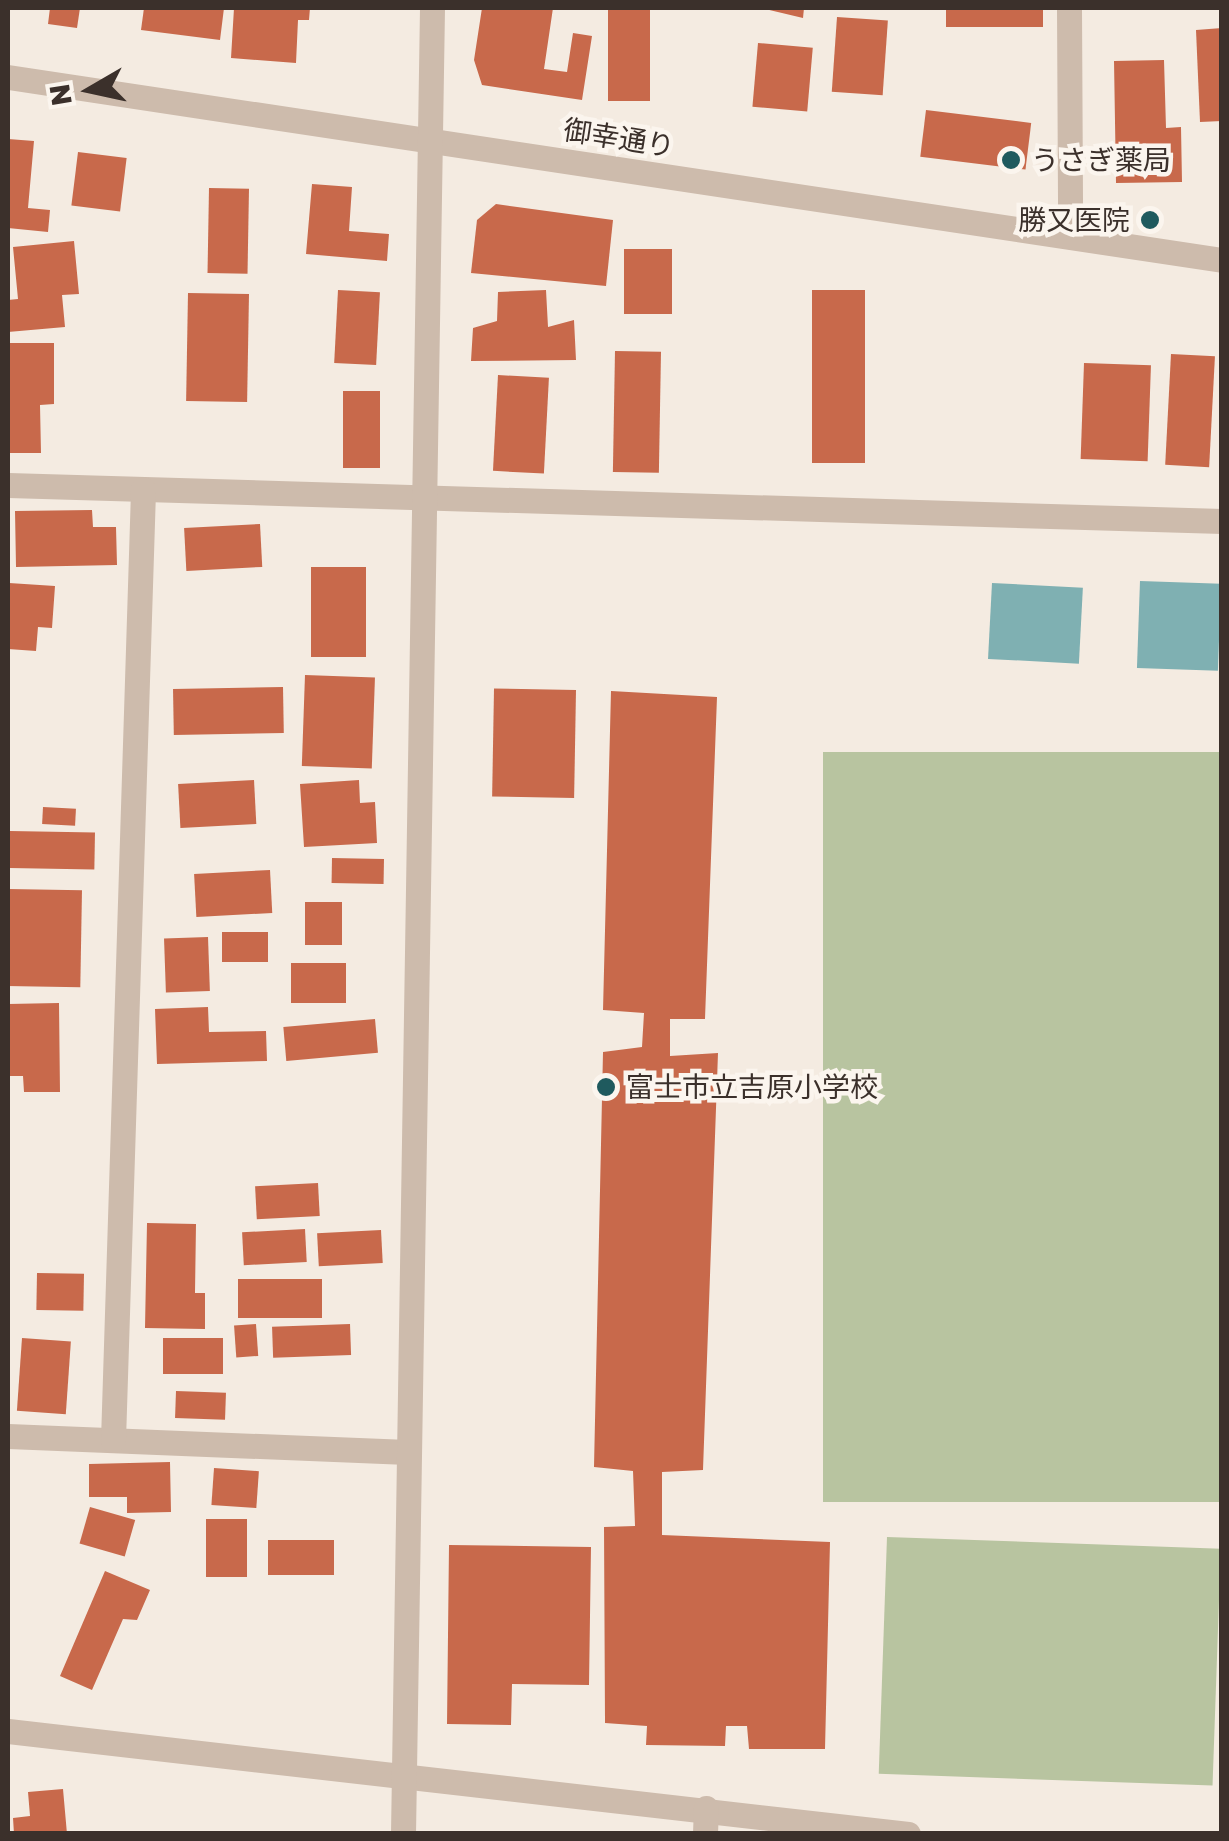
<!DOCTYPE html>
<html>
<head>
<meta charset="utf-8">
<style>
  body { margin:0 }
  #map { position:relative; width:1229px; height:1841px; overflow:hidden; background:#f4ebe1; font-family:"Golos Text","Noto Sans JP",sans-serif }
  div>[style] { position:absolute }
  .green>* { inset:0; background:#b8c4a0; transform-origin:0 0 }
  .water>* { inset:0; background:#7fb0b2; transform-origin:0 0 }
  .building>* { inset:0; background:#c8694b; transform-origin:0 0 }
  .minor>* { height:25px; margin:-12.5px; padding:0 12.5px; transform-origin:12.5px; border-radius:12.5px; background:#cdbbac }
  .dots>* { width:28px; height:28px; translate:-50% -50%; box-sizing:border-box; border:5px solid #fbf5ee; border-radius:50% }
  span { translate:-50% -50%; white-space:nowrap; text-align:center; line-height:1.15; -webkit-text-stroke:9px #fbf5ee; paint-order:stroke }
  .street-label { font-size:28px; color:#3b302b }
  .poi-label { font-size:28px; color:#3b302b }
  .left { translate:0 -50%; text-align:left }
  .right { translate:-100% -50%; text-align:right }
  .frame { position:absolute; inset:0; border:10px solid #3b302b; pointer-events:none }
  .north { position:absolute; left:40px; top:40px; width:100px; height:100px; -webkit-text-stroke:8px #fbf5ee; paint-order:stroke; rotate:261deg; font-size:28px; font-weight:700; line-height:40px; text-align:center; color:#3b302b }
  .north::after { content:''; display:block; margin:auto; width:35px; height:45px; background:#3b302b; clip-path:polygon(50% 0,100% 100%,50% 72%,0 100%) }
</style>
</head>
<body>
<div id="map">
  <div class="green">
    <div style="left:1221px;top:752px;width:750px;height:398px;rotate:90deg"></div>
    <div style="left:887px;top:1537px;width:334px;height:237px;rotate:2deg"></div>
  </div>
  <div class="water">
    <div style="left:1140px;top:581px;width:81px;height:87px;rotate:2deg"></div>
    <div style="left:992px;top:583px;width:91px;height:76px;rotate:3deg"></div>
  </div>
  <div class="building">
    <div style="clip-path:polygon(50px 8px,80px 8px,77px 28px,48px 24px)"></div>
    <div style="clip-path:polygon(144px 8px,224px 8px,220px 40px,141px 30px)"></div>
    <div style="clip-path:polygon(234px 8px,310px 8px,309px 20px,298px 20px,296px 63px,231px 58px)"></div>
    <div style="clip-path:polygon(482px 8px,553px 8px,544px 69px,567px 72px,573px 33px,592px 36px,582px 100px,482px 85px,474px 60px)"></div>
    <div style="left:608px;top:8px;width:42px;height:93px"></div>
    <div style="clip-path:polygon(761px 8px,804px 8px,803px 18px)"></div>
    <div style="left:946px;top:8px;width:97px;height:19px"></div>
    <div style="left:837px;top:17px;width:51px;height:75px;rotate:4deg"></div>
    <div style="clip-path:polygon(1222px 28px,1222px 121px,1200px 122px,1196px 30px)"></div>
    <div style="left:758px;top:43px;width:55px;height:64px;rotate:5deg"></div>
    <div style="clip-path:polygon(1164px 60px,1166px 128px,1181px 127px,1182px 182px,1116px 183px,1114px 61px)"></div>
    <div style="left:926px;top:110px;width:106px;height:47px;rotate:7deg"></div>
    <div style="clip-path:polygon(8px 139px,34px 141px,28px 208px,50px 210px,48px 232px,8px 228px)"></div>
    <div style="left:78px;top:152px;width:49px;height:54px;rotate:7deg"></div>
    <div style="clip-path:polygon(312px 184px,352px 187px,349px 231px,389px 234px,387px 261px,306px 254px)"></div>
    <div style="left:209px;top:188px;width:40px;height:85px;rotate:1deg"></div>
    <div style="clip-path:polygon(496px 204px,613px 220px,606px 286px,471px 273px,477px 220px)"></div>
    <div style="clip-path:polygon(74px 241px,79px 294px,62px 295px,65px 327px,8px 332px,8px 300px,18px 299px,13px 247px)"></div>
    <div style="left:624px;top:249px;width:48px;height:65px"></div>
    <div style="left:338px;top:290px;width:42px;height:73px;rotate:3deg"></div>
    <div style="clip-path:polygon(546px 290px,548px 327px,574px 320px,576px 360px,471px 361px,473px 328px,497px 321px,498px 292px)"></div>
    <div style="left:812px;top:290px;width:53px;height:173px"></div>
    <div style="left:188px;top:293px;width:61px;height:108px;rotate:1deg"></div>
    <div style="clip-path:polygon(8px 343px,54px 343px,54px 404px,40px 405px,41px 453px,8px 453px)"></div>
    <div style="left:615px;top:351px;width:46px;height:121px;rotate:1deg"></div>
    <div style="left:1171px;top:354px;width:44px;height:111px;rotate:3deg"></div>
    <div style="left:1084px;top:363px;width:67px;height:96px;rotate:2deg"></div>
    <div style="left:498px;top:375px;width:51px;height:96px;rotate:3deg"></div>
    <div style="left:343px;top:391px;width:37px;height:77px"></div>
    <div style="clip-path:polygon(92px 510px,93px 527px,116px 527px,117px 565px,16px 567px,15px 511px)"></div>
    <div style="left:260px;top:524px;width:43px;height:76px;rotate:87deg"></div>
    <div style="left:311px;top:567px;width:55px;height:90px"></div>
    <div style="clip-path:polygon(9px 583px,55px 586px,52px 628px,38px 627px,36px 651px,8px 649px)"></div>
    <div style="left:305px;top:675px;width:70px;height:91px;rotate:2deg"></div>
    <div style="left:283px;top:687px;width:46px;height:110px;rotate:89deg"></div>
    <div style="left:576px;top:690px;width:108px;height:82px;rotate:91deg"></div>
    <div style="clip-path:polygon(611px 691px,717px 697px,705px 1019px,670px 1019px,670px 1056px,718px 1053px,703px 1470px,662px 1472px,662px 1535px,830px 1542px,825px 1749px,749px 1749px,747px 1726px,726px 1726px,725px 1746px,646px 1745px,647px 1726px,605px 1723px,604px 1527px,635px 1526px,633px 1471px,594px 1467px,603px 1052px,642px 1047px,644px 1013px,603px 1010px)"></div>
    <div style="left:254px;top:780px;width:44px;height:76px;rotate:87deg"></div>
    <div style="clip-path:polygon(359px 780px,360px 803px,375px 802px,377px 843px,304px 847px,300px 784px)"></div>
    <div style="left:43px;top:807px;width:33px;height:17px;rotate:3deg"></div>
    <div style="left:10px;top:831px;width:85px;height:37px;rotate:1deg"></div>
    <div style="left:332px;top:858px;width:52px;height:25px;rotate:1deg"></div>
    <div style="left:270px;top:870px;width:43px;height:76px;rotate:87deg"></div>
    <div style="left:8px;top:889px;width:74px;height:97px;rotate:1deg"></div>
    <div style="left:305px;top:902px;width:37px;height:43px"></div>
    <div style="left:222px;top:932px;width:46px;height:30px"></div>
    <div style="left:208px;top:937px;width:54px;height:44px;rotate:88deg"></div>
    <div style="left:291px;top:963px;width:55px;height:40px"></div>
    <div style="clip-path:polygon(59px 1003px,60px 1092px,24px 1092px,23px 1076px,8px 1076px,8px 1004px)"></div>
    <div style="clip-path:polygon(208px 1007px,209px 1032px,266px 1031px,267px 1061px,157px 1064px,155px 1009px)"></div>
    <div style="left:375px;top:1019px;width:34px;height:92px;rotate:85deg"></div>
    <div style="left:318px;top:1183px;width:33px;height:63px;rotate:87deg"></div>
    <div style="clip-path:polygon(147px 1223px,196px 1224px,195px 1293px,205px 1293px,205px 1329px,145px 1328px)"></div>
    <div style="left:305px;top:1229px;width:33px;height:63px;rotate:87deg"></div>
    <div style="left:381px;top:1230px;width:33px;height:64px;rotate:87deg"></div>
    <div style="left:37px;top:1273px;width:47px;height:37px;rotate:1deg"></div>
    <div style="left:322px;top:1279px;width:39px;height:84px;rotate:90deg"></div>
    <div style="left:256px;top:1324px;width:32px;height:22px;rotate:86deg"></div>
    <div style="left:350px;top:1324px;width:31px;height:78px;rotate:88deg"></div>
    <div style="left:22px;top:1338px;width:49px;height:73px;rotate:4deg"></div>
    <div style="left:163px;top:1338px;width:60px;height:36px"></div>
    <div style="left:176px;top:1391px;width:50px;height:27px;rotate:2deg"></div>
    <div style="clip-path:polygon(170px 1462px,171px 1512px,127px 1513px,127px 1497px,89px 1497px,89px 1464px)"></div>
    <div style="left:214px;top:1468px;width:45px;height:37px;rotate:4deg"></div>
    <div style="left:90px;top:1507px;width:47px;height:38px;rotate:16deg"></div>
    <div style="left:206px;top:1519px;width:41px;height:58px"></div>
    <div style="left:268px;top:1540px;width:66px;height:35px"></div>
    <div style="clip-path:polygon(449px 1545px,591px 1547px,589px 1685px,512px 1684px,511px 1725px,447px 1724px)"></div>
    <div style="clip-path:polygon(105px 1571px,150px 1590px,137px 1620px,123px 1619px,92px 1690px,60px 1676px)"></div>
    <div style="clip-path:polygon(63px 1789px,67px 1834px,14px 1834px,13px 1818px,30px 1816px,28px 1792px)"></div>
  </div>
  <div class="minor">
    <div style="left:1069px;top:8px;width:228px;rotate:89.7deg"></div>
    <div style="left:8px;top:77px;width:1228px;rotate:8.57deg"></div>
    <div style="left:8px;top:485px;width:1215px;rotate:1.7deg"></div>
    <div style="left:8px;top:1436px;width:400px;rotate:2.3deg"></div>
    <div style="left:113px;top:1440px;width:951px;rotate:-88.19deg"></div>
    <div style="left:8px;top:1731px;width:906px;rotate:6.53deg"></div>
    <div style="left:403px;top:1834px;width:1826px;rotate:-89.09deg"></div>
    <div style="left:705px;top:1834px;width:26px;rotate:-88deg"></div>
  </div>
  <div class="dots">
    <div style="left:1011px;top:160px;background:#1f5a5e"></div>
    <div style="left:1150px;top:220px;background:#1f5a5e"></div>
    <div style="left:606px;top:1087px;background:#1f5a5e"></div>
  </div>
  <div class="street-label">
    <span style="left:619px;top:138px;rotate:9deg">御幸通り</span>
  </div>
  <div class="poi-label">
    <span class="left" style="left:1031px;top:160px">うさぎ薬局</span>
    <span class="right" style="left:1130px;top:220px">勝又医院</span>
    <span class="left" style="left:626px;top:1087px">富士市立吉原小学校</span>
  </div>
  <div class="frame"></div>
  <div class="north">N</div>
</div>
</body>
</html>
